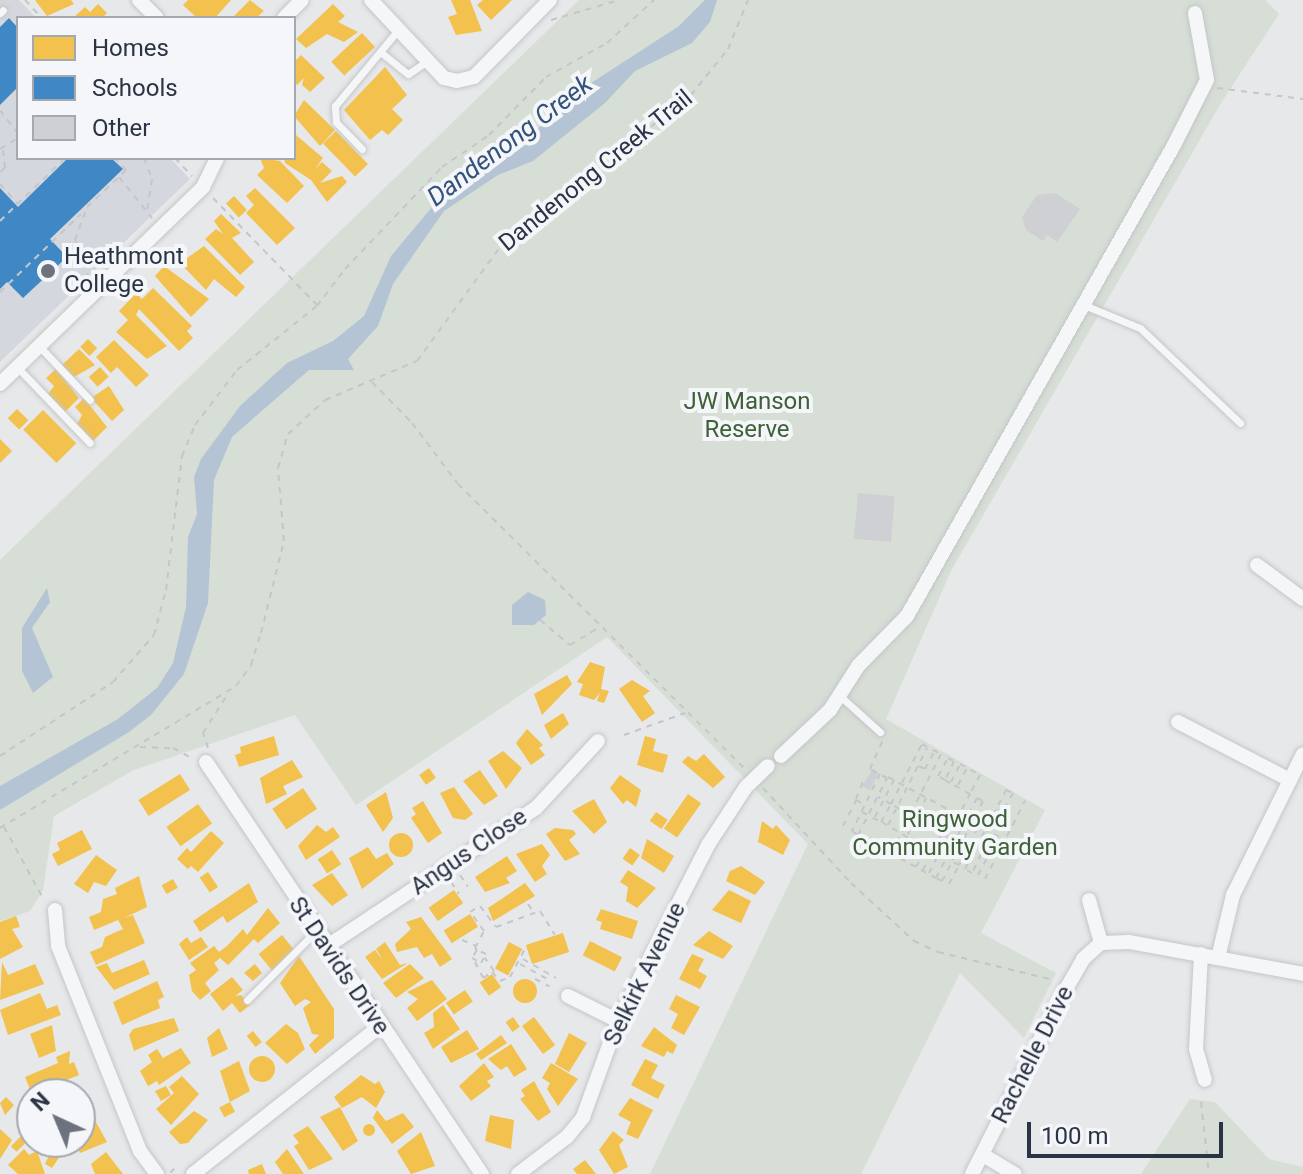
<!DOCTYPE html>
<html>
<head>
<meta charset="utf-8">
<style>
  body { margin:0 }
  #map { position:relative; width:1303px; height:1174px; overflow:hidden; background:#e6e8ea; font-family:Roboto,sans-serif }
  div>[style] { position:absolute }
  .built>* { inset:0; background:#d4d7dd }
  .green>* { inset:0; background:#d6ded6 }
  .water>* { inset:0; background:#b4c4d5 }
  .homes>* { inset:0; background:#f2c14e; transform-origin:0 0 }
  .round { border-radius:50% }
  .schools>* { inset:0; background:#3f88c5 }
  .building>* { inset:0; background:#ced0d3; transform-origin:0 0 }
  .path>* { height:2px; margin-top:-1px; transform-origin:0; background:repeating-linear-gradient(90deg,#c5c6ca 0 6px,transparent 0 12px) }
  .roads { filter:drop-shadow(0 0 2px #c4c6c8) drop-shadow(0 0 2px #c4c6c8) }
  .lane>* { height:7px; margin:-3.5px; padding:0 3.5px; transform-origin:3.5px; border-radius:3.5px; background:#f5f6f7 }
  .street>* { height:14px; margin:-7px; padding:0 7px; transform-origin:7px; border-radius:7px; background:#f5f6f7 }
  .dots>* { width:22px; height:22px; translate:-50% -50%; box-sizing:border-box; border:4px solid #f4f6f9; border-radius:50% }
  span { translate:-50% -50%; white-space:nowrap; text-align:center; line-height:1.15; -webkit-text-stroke:8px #f4f6f9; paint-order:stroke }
  .street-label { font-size:24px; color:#2b3445 }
  .poi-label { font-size:24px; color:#2b3445 }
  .left { translate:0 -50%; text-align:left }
  .park-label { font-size:24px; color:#3f6138 }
  .water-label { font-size:26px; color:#34527a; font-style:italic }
  .legend { position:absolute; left:16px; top:16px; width:280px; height:144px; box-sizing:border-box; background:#f4f6f9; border:2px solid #a4a8b1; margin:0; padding:10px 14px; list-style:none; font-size:24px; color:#2b3445 }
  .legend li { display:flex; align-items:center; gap:16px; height:40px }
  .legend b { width:40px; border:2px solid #a4a8b1 }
  .north { position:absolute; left:16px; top:1078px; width:80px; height:80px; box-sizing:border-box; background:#f4f6f9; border:2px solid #a4a8b1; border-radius:50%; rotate:316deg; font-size:22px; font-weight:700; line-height:32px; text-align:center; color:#2b3445 }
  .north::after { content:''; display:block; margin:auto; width:28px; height:36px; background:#6c737f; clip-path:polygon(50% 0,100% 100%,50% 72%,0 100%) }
  .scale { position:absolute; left:1027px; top:1122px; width:196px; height:36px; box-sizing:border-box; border:4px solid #2b3445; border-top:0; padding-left:10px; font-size:24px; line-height:28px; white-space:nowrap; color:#2b3445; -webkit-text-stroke:6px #f4f6f9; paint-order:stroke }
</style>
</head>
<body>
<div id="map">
  <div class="built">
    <div style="clip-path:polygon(0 0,19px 0,36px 18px,18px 18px,18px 158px,170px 158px,190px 179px,0 362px)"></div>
  </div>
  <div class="green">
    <div style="clip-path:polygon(579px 0,1265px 0,1279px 14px,1221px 103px,951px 571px,886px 719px,1045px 810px,981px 933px,1056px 973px,1024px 1038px,960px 973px,861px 1174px,650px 1174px,808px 844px,607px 637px,356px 805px,295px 715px,134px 770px,54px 816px,43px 890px,30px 911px,0 921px,0 560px)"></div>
    <div style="clip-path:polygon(1190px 1099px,1215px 1102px,1269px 1159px,1303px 1167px,1303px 1174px,1141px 1174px)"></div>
  </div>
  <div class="water">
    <div style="clip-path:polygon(705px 0,717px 0,710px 22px,692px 43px,635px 71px,605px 103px,533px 161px,498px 175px,444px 211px,393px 284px,378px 326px,348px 359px,354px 370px,309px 370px,232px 437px,214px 480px,208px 603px,184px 674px,151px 715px,129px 732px,0 810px,0 786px,118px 719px,157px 688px,173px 663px,186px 607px,188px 537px,197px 514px,194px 477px,201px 459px,240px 406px,287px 363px,333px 341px,364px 316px,391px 256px,448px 188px,509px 154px,585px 87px,679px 26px)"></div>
    <div style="clip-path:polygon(47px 588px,50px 602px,32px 628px,53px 677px,33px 693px,22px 671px,22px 628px)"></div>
    <div style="clip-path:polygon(528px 592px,545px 600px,546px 615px,534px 625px,512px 625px,512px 605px)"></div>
  </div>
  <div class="homes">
    <div style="clip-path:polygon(35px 0,71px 0,74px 4px,47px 16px)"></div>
    <div style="clip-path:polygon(188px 0,231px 0,215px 18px,197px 18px,183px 5px)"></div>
    <div style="clip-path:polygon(250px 0,264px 11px,256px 18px,232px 18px)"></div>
    <div style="clip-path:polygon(451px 0,470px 0,482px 31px,456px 35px,448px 17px,457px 14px)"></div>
    <div style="clip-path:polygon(483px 0,512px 0,491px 20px,477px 5px)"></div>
    <div style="clip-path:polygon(98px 4px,107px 13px,102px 18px,73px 18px,85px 7px,90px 12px)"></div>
    <div style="clip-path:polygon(333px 4px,345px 16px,338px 22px,358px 32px,344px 42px,327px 34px,306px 48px,296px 39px)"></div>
    <div style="left:362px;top:33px;width:19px;height:42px;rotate:47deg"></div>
    <div style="clip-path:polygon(301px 55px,325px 78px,310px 92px,302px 85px,304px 78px,297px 85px,294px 81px,294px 62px)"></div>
    <div style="clip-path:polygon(385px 67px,407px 95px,392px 109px,403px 120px,388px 135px,382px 130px,370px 140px,344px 110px)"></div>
    <div style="clip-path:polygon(304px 100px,335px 130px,320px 146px,294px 116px)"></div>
    <div style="left:336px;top:131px;width:46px;height:18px;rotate:46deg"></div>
    <div style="clip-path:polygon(296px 135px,323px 158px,315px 169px,322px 162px,332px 171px,320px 183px,342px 176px,347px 182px,327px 202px,311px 180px,285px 163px,284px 158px,294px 158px)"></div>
    <div style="clip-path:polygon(260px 158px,280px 161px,304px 186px,287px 203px,257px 175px,264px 168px)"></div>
    <div style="clip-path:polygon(255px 188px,295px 228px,277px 245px,246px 213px,254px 205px,246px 196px)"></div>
    <div style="left:234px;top:196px;width:19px;height:11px;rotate:47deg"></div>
    <div style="clip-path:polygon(221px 214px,241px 233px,232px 238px,254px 262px,240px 275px,205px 239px,216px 229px,223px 234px,214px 221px)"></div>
    <div style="clip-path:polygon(204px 246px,245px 287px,236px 297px,214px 279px,206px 290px,180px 263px)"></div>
    <div style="clip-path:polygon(164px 266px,209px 299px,191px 317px,155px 276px)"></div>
    <div style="clip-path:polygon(153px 288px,192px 326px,187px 331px,193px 338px,179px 351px,139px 309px,136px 315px,167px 346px,147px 359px,116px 332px,128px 320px,119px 311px,136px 293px,142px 299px)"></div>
    <div style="left:88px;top:339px;width:13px;height:11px;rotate:45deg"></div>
    <div style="clip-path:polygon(114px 340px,149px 375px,136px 387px,117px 367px,111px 373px,96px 357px)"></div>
    <div style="clip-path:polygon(79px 349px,95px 365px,74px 377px,62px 365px)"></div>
    <div style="left:100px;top:367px;width:13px;height:15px;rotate:48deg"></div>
    <div style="clip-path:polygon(56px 369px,79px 398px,65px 412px,48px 394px,54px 386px,46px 378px)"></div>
    <div style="clip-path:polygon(109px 386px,124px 410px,112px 421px,91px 398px)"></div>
    <div style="clip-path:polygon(84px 398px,107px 427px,93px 441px,77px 424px,82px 415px,75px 407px)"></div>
    <div style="left:17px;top:409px;width:16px;height:13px;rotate:45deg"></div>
    <div style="left:43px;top:410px;width:47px;height:28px;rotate:45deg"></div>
    <div style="clip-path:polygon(0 439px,12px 451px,0 463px)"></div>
    <div style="clip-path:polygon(590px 662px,605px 667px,601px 689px,609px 691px,604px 703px,597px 701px,600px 693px,594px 700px,579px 695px,583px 684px,577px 682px)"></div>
    <div style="clip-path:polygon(567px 675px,572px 684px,542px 715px,534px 694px)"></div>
    <div style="clip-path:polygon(632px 680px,650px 691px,643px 696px,655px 713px,642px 722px,619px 689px)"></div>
    <div style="clip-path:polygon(563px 713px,569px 724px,551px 739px,544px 725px)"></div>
    <div style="clip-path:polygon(527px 729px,543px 745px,539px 748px,545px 755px,531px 765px,516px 743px)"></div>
    <div style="clip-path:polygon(274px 736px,279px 755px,239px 767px,235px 755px,241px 753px,240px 747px)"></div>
    <div style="clip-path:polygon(645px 736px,656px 739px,653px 751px,668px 755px,663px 773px,637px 765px)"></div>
    <div style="clip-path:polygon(503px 751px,522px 768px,506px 789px,488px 761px)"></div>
    <div style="clip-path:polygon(704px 754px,725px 777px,713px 788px,682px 762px,688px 756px,696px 761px)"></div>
    <div style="clip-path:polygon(292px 760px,303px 777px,283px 786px,287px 794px,266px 804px,260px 778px)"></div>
    <div style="left:429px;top:768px;width:12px;height:12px;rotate:55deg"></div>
    <div style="clip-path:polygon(480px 770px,498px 796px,484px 805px,463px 781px)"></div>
    <div style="left:180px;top:774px;width:19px;height:49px;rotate:58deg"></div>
    <div style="clip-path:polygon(620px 775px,641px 790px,636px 807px,627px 800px,623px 804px,610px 788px)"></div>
    <div style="clip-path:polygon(454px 787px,473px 814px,465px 820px,453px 818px,440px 793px)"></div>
    <div style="left:303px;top:788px;width:25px;height:37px;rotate:56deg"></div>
    <div style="clip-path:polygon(386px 792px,393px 818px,383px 832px,366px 805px)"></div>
    <div style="left:688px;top:794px;width:16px;height:42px;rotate:35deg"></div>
    <div style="clip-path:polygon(594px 799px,607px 822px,594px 834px,572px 811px)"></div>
    <div style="clip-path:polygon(423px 801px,442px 833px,428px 843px,411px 818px,416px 814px,412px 808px)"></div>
    <div style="left:198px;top:804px;width:24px;height:39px;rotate:54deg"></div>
    <div style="left:656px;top:812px;width:14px;height:11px;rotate:34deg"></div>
    <div style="clip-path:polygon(762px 821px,773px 829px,776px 825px,790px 840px,783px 855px,758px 842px)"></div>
    <div style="clip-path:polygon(317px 825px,326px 832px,333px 827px,340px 837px,306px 860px,298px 846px)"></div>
    <div style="clip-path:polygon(555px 828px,573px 830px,576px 834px,569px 840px,580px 854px,565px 861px,546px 834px)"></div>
    <div style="clip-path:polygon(82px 830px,92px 849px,58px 866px,52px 854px,60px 850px,57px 843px)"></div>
    <div style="clip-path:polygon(211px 831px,224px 843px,198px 872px,191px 866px,188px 869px,177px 859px,187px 848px,191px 852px)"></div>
    <div class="round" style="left:389px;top:833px;width:24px;height:24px"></div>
    <div style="clip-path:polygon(647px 839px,674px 856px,664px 873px,641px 858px)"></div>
    <div style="clip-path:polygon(542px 844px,550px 855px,542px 866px,547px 874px,535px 882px,516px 854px)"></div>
    <div style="clip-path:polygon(368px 847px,376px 859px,387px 853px,394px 864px,362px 889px,349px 858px)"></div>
    <div style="left:630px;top:848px;width:12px;height:13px;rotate:35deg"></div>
    <div style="left:332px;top:850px;width:17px;height:17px;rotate:57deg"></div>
    <div style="clip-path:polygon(96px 855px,117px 870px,106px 886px,94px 882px,88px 893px,74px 884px)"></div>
    <div style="clip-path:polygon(507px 856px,517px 871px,506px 878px,510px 883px,485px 892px,475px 877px)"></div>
    <div style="clip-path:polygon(741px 866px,765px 882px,755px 895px,726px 881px,730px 871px)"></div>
    <div style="clip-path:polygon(628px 870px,656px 888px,637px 908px,626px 901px,628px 887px,620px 882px)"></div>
    <div style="left:208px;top:872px;width:18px;height:10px;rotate:56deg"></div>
    <div style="clip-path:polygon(332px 873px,348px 895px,332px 906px,312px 885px)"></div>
    <div style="clip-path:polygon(139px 876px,147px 907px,124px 918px,133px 915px,145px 943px,96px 965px,90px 952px,102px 947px,105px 937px,123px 929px,118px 920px,94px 930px,89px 917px,101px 912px,103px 899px,117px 894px,115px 888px)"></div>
    <div style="left:173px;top:879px;width:10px;height:13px;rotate:61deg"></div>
    <div style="clip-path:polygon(249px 883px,258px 902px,227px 923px,223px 916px,200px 932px,193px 921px)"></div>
    <div style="clip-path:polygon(525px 883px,535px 896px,493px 921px,488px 908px)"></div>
    <div style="left:454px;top:890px;width:16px;height:31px;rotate:55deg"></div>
    <div style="clip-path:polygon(729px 890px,751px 901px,741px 923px,712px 910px)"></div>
    <div style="clip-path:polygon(268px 908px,280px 923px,258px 943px,254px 939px,228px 965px,220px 958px,214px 963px,219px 970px,205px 983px,211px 991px,200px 1000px,192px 991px,189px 975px,196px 970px,190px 963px,214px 946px,219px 952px,227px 946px,243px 929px,247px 935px)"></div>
    <div style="clip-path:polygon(601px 909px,638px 921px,632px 939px,600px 929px,602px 922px,596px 920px)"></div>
    <div style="left:470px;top:914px;width:15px;height:31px;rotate:58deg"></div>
    <div style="clip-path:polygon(16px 916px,20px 927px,12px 929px,23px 947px,0 959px,0 922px)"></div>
    <div style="clip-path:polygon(421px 917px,452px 959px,440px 967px,432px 954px,424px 958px,417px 947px,397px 952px,395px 944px,411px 929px,406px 922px)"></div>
    <div style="clip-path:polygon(709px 931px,733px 946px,723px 959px,693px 945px)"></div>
    <div style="left:563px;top:933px;width:20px;height:39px;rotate:72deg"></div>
    <div style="left:282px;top:935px;width:21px;height:30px;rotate:51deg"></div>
    <div style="clip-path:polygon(187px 937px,191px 943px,201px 937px,208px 947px,189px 960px,179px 944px)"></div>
    <div style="left:590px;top:941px;width:36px;height:16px;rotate:27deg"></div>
    <div style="clip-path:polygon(385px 942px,400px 965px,408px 963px,382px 979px,365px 957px,375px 950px,383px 960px,376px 949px)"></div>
    <div style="left:509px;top:942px;width:15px;height:30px;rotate:28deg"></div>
    <div style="clip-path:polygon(692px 954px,704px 959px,698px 971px,707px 976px,700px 989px,679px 979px)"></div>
    <div style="clip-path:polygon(299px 956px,334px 1009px,334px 1038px,315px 1054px,309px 1045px,319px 1035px,312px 1034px,303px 1008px,311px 1002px,305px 999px,295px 1006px,280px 983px)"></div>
    <div style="clip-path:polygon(144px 960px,150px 974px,114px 990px,96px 967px,107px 963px,112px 973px)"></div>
    <div style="clip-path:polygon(2px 962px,8px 975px,35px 964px,44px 984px,0 1000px)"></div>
    <div style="clip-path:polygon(255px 964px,262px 973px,253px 981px,244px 973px)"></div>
    <div style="clip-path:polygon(410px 964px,424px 978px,396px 998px,383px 983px)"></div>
    <div style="left:492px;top:974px;width:16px;height:15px;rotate:55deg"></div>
    <div style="clip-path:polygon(232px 977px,243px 990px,235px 996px,241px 995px,250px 1005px,240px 1013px,232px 1003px,223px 1011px,210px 994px)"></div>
    <div class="round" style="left:513px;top:979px;width:24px;height:24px"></div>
    <div style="clip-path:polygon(432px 980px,447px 999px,417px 1021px,407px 1008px,418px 999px,407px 992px)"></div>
    <div style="clip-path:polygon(157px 981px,164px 997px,158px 1000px,160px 1008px,122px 1025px,113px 1002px)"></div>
    <div style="left:465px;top:990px;width:14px;height:23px;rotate:56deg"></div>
    <div style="clip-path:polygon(40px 993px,47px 1009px,57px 1005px,61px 1015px,8px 1035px,0 1010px)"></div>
    <div style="clip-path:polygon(676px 995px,700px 1007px,684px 1035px,671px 1028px,678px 1014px,669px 1009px)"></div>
    <div style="clip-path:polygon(443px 1005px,460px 1029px,433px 1049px,424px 1033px,434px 1027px,433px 1013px)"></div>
    <div style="left:513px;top:1017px;width:12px;height:9px;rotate:55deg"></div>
    <div style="left:534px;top:1017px;width:35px;height:15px;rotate:53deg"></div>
    <div style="clip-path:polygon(174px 1018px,179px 1031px,134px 1051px,129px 1035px,133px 1029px)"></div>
    <div style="clip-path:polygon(286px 1024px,298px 1033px,305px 1049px,287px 1064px,265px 1043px)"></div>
    <div style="clip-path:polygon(52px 1025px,56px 1051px,39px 1058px,30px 1034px)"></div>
    <div style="clip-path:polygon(654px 1027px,677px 1045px,673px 1054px,667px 1051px,664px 1057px,641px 1046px)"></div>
    <div style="clip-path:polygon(219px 1028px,228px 1049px,212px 1057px,207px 1038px)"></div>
    <div style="clip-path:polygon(467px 1030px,479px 1049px,451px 1063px,441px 1047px)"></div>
    <div style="left:253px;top:1031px;width:14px;height:8px;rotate:51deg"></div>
    <div style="clip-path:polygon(569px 1033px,587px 1043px,569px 1072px,555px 1064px)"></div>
    <div style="clip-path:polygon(501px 1035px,507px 1043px,481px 1060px,476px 1054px)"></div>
    <div style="clip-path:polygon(511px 1044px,527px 1069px,514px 1077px,507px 1066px,501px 1070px,488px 1059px)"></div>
    <div style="clip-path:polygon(181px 1048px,191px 1063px,159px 1085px,157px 1081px,148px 1086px,140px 1071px,152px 1062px,148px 1055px,157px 1049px,163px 1058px)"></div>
    <div style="clip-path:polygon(70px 1051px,69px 1064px,74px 1062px,79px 1075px,32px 1094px,25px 1077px,58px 1063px,56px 1057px)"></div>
    <div class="round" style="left:249px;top:1056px;width:26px;height:26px"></div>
    <div style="clip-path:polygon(645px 1059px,658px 1065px,651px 1078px,665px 1085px,658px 1099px,631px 1085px)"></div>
    <div style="clip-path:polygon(239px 1061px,250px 1091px,230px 1102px,220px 1071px)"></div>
    <div style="clip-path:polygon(484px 1063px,494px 1077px,487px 1081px,491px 1086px,471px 1101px,459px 1086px)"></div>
    <div style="clip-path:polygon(551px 1063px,578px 1079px,558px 1106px,547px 1089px,550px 1083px,542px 1078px)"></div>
    <div style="clip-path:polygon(361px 1075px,375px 1084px,379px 1081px,385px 1092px,376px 1108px,362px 1097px,342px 1108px,334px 1097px)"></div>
    <div style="clip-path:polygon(182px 1076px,199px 1094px,171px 1125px,156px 1109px,174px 1093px,169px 1087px)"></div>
    <div style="clip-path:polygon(534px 1081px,551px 1112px,538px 1121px,520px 1099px,525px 1096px,521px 1090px)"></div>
    <div style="clip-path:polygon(166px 1086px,171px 1095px,161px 1101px,155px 1091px)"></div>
    <div style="clip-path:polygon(6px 1097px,14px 1105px,5px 1115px,0 1103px)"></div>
    <div style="clip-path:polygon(630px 1098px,653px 1110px,638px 1139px,626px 1134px,631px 1122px,618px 1115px)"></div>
    <div style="left:230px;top:1102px;width:11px;height:12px;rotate:63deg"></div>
    <div style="clip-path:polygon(340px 1107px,358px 1141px,343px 1151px,320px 1117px)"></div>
    <div style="clip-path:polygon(377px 1110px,386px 1121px,403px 1113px,414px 1127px,392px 1144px,373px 1118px)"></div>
    <div style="clip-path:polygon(194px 1111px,208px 1120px,188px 1143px,180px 1144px,169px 1132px)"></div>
    <div style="clip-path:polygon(92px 1115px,107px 1142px,80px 1153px,75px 1142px,80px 1142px,80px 1120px)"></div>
    <div style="clip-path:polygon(490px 1115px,514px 1120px,511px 1149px,485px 1141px)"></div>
    <div class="round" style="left:363px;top:1124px;width:12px;height:12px"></div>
    <div style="clip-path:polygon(308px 1126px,333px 1159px,309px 1170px,294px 1146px,299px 1143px,293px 1135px)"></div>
    <div style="clip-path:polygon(0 1129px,12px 1140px,0 1159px)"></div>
    <div style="clip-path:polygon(613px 1131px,624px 1140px,619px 1145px,628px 1167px,614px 1174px,599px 1150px)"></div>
    <div style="left:25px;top:1132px;width:8px;height:20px;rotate:45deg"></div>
    <div style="clip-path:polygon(421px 1132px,435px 1166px,411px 1174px,397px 1151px)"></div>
    <div style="clip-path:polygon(70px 1142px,53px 1149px,62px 1153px,52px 1168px,45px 1164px,52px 1149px,41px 1156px,35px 1143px)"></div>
    <div style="clip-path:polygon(24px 1149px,29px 1155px,37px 1151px,45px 1174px,18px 1174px,8px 1165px)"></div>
    <div style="clip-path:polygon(287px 1149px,304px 1174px,283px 1174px,275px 1162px)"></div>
    <div style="clip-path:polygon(106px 1152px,123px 1174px,95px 1174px,91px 1164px)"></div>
    <div style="clip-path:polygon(585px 1160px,596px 1174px,577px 1174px,573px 1169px)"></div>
    <div style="clip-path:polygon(262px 1164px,266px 1174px,249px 1174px,248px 1170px)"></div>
  </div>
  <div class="schools">
    <div style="clip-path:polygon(9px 18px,18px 28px,18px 87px,0 105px,0 27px)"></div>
    <div style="clip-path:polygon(68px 158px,111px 158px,123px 169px,50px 239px,67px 257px,23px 298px,7px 282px,0 289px,0 188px,18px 207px)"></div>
  </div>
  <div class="building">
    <div style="clip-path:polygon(1055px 193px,1080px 209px,1057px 242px,1047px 235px,1043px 241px,1026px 230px,1022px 217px,1037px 195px)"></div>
    <div style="left:858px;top:493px;width:37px;height:46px;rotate:5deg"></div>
    <div style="clip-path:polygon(872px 770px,879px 773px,870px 790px,862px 786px)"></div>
  </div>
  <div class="path">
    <div style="left:25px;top:0;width:25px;rotate:47deg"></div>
    <div style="left:551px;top:20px;width:71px;rotate:-16.4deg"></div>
    <div style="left:1217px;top:88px;width:87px;rotate:7.3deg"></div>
    <div style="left:0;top:110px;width:30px;rotate:53deg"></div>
    <div style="left:0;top:149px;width:21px;rotate:-31deg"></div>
    <div style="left:114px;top:158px;width:17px;rotate:45deg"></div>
    <div style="left:126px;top:170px;width:10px;rotate:135deg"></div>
    <div style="left:144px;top:158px;width:22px;rotate:69deg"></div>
    <div style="left:152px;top:179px;width:31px;rotate:99deg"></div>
    <div style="left:175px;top:158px;width:25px;rotate:47deg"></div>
    <div style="left:0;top:172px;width:6px;rotate:-39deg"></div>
    <div style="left:5px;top:168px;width:20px;rotate:-96deg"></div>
    <div style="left:0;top:184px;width:27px;rotate:48deg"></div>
    <div style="left:213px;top:198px;width:149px;rotate:45.8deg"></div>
    <div style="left:0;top:221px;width:91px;rotate:-44.1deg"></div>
    <div style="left:89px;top:279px;width:41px;rotate:-109.7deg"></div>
    <div style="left:75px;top:240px;width:35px;rotate:-70deg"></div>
    <div style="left:87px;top:207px;width:44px;rotate:-43.2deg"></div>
    <div style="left:119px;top:177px;width:53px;rotate:51.2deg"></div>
    <div style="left:0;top:292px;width:112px;rotate:-43.9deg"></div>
    <div style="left:372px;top:382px;width:57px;rotate:45.7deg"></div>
    <div style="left:412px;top:423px;width:76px;rotate:53deg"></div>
    <div style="left:458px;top:484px;width:404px;rotate:44.8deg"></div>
    <div style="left:540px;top:620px;width:39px;rotate:40deg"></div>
    <div style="left:570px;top:645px;width:35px;rotate:-31deg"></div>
    <div style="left:624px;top:735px;width:65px;rotate:-19.8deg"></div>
    <div style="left:140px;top:747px;width:33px;rotate:2deg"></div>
    <div style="left:173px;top:748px;width:24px;rotate:28deg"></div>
    <div style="left:208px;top:748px;width:16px;rotate:-108deg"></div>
    <div style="left:203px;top:733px;width:45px;rotate:-57.7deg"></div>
    <div style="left:0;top:756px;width:135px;rotate:-33.2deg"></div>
    <div style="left:113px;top:682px;width:62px;rotate:-48.9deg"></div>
    <div style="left:154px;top:635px;width:47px;rotate:-75.1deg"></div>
    <div style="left:166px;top:590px;width:135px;rotate:-83.2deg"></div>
    <div style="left:182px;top:456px;width:34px;rotate:-67deg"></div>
    <div style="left:195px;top:425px;width:69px;rotate:-52.6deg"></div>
    <div style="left:237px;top:370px;width:102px;rotate:-38.7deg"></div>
    <div style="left:317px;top:306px;width:46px;rotate:-52.9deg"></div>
    <div style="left:345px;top:269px;width:141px;rotate:-46.4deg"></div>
    <div style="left:442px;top:167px;width:57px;rotate:-34.2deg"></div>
    <div style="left:489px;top:135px;width:81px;rotate:-45.5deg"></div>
    <div style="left:546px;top:77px;width:70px;rotate:-29.1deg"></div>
    <div style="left:607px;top:43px;width:64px;rotate:-42.5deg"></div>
    <div style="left:919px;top:766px;width:7px;rotate:27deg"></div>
    <div style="left:925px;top:769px;width:19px;rotate:-62deg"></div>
    <div style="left:880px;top:774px;width:64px;rotate:116.2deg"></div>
    <div style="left:852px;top:831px;width:7px;rotate:34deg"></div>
    <div style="left:858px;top:835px;width:64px;rotate:-63deg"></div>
    <div style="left:887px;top:778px;width:19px;rotate:-152deg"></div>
    <div style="left:870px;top:769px;width:30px;rotate:-66deg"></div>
    <div style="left:888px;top:777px;width:136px;rotate:28.4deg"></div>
    <div style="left:1008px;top:842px;width:18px;rotate:63deg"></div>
    <div style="left:951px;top:782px;width:20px;rotate:-63deg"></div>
    <div style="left:960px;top:764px;width:23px;rotate:29deg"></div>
    <div style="left:980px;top:775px;width:19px;rotate:118deg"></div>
    <div style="left:958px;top:785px;width:18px;rotate:-63deg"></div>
    <div style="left:763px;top:788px;width:129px;rotate:47.2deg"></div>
    <div style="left:851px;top:883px;width:86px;rotate:42.6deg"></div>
    <div style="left:914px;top:941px;width:26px;rotate:25deg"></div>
    <div style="left:938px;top:952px;width:119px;rotate:13.6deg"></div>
    <div style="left:856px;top:799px;width:22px;rotate:-68deg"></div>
    <div style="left:946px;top:809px;width:22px;rotate:120deg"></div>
    <div style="left:935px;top:828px;width:8px;rotate:30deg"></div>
    <div style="left:942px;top:832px;width:23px;rotate:-61deg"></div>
    <div style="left:862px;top:812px;width:21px;rotate:28deg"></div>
    <div style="left:881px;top:822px;width:21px;rotate:-61deg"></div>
    <div style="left:891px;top:804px;width:68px;rotate:-62.7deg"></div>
    <div style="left:922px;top:744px;width:21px;rotate:28deg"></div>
    <div style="left:941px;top:754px;width:68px;rotate:116.9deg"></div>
    <div style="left:910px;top:815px;width:22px;rotate:-150deg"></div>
    <div style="left:891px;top:804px;width:15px;rotate:-152deg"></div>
    <div style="left:875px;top:817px;width:42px;rotate:-62.8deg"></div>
    <div style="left:882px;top:822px;width:37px;rotate:31deg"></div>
    <div style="left:914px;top:841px;width:21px;rotate:119deg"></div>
    <div style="left:888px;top:825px;width:86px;rotate:-63.1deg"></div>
    <div style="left:843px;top:826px;width:29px;rotate:-63deg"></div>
    <div style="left:856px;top:800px;width:9px;rotate:27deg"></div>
    <div style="left:4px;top:827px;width:83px;rotate:61.3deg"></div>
    <div style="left:0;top:828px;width:275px;rotate:-31deg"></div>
    <div style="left:236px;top:686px;width:26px;rotate:-54deg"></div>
    <div style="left:251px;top:665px;width:34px;rotate:-73deg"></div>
    <div style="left:261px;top:633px;width:95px;rotate:-76deg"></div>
    <div style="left:284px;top:541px;width:73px;rotate:-94.7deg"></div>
    <div style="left:278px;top:468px;width:35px;rotate:-74deg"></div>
    <div style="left:288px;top:434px;width:50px;rotate:-42.6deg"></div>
    <div style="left:325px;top:400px;width:100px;rotate:-23deg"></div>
    <div style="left:417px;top:361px;width:142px;rotate:-53.9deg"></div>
    <div style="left:501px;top:246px;width:243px;rotate:-38.5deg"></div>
    <div style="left:691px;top:95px;width:59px;rotate:-51.2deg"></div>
    <div style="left:728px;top:49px;width:53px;rotate:-67.8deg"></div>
    <div style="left:858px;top:835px;width:89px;rotate:28.9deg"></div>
    <div style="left:936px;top:878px;width:90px;rotate:-62.9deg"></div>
    <div style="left:977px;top:798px;width:7px;rotate:27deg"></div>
    <div style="left:983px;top:801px;width:90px;rotate:117.1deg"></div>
    <div style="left:942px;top:881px;width:7px;rotate:-153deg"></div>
    <div style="left:891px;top:853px;width:42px;rotate:-62.8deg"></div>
    <div style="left:897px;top:856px;width:65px;rotate:-63.4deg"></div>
    <div style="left:959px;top:865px;width:42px;rotate:-63.4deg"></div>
    <div style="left:916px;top:867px;width:22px;rotate:-60deg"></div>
    <div style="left:927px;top:848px;width:7px;rotate:34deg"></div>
    <div style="left:933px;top:852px;width:22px;rotate:-66deg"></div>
    <div style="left:942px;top:832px;width:7px;rotate:27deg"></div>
    <div style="left:923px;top:870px;width:21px;rotate:-62deg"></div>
    <div style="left:929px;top:873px;width:89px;rotate:-62.6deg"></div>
    <div style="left:970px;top:794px;width:23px;rotate:-151deg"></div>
    <div style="left:950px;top:783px;width:6px;rotate:-149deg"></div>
    <div style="left:945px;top:780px;width:8px;rotate:-150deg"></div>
    <div style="left:938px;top:776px;width:21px;rotate:-61deg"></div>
    <div style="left:948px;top:758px;width:7px;rotate:27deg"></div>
    <div style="left:954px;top:761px;width:21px;rotate:115deg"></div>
    <div style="left:460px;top:875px;width:14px;rotate:56deg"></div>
    <div style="left:978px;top:875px;width:19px;rotate:-62deg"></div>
    <div style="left:987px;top:858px;width:7px;rotate:-146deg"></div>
    <div style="left:981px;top:854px;width:21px;rotate:115deg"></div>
    <div style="left:972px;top:873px;width:8px;rotate:-150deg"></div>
    <div style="left:965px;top:869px;width:89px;rotate:-62.6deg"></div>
    <div style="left:1006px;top:790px;width:8px;rotate:23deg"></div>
    <div style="left:1013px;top:793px;width:23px;rotate:119deg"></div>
    <div style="left:1002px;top:813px;width:7px;rotate:-146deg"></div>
    <div style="left:985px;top:879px;width:88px;rotate:-62.9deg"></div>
    <div style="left:451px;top:882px;width:14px;rotate:56deg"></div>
    <div style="left:949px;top:884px;width:21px;rotate:-62deg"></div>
    <div style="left:959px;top:865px;width:7px;rotate:-153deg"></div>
    <div style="left:528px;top:904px;width:9px;rotate:58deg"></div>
    <div style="left:462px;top:940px;width:15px;rotate:23deg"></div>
    <div style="left:477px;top:950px;width:9px;rotate:122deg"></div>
    <div style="left:472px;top:958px;width:10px;rotate:29deg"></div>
    <div style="left:481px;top:963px;width:10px;rotate:-61deg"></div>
    <div style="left:486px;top:954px;width:10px;rotate:-156deg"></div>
    <div style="left:477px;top:950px;width:3px;rotate:-135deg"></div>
    <div style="left:475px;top:948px;width:19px;rotate:-62deg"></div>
    <div style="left:484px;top:931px;width:24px;rotate:-126deg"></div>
    <div style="left:470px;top:912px;width:12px;rotate:-31deg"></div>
    <div style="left:480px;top:906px;width:26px;rotate:53deg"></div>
    <div style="left:496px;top:927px;width:47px;rotate:-20deg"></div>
    <div style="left:540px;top:911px;width:28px;rotate:58deg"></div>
    <div style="left:523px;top:959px;width:38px;rotate:30deg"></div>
    <div style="left:475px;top:962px;width:18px;rotate:63deg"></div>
    <div style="left:483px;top:978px;width:13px;rotate:-32deg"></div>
    <div style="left:494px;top:971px;width:16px;rotate:-125deg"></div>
    <div style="left:520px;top:964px;width:35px;rotate:29deg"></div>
    <div style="left:492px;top:972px;width:12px;rotate:48deg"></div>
    <div style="left:500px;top:981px;width:11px;rotate:-22deg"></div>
    <div style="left:510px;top:977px;width:32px;rotate:-62deg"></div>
    <div style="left:535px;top:979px;width:16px;rotate:27deg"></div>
    <div style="left:1201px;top:1102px;width:72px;rotate:83.7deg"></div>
    <div style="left:170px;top:1173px;width:7px;rotate:-45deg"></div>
  </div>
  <div class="roads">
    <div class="lane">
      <div style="left:0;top:13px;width:4px;rotate:-45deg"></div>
      <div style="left:383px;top:54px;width:32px;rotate:39deg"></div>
      <div style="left:408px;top:74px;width:23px;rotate:-34deg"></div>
      <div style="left:362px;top:149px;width:37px;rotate:-134deg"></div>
      <div style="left:336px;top:122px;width:16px;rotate:-94deg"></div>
      <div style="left:335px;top:106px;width:99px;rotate:-50.3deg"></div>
      <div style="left:1084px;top:305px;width:61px;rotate:22.3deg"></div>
      <div style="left:1140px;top:328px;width:138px;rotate:43.5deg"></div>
      <div style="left:39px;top:346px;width:74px;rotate:46.6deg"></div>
      <div style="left:17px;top:367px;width:105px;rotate:46.2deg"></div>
      <div style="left:840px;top:696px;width:54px;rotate:42deg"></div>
      <div style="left:247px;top:1000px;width:98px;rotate:-45deg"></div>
    </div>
    <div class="street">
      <div style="left:139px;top:0;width:25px;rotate:45deg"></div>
      <div style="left:371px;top:0;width:107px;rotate:46.9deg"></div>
      <div style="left:444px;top:78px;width:13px;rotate:13deg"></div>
      <div style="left:457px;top:81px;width:17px;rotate:-13deg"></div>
      <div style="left:474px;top:77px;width:108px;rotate:-45.4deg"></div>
      <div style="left:284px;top:18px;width:25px;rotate:-45deg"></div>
      <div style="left:0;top:384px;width:283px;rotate:-44.1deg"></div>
      <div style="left:203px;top:187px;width:32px;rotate:-64deg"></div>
      <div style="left:1257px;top:565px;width:57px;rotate:36.5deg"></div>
      <div style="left:1178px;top:722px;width:126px;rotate:27.4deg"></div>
      <div style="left:781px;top:756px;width:67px;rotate:-43.2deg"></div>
      <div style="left:830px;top:710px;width:52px;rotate:-57.5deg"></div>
      <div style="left:858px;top:666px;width:70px;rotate:-45.6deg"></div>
      <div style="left:907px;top:616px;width:541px;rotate:-60.45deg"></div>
      <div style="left:1174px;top:145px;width:73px;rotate:-63.1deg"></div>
      <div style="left:1207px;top:80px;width:68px;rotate:-100.2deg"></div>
      <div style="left:206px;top:762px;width:496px;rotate:56.2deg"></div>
      <div style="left:1089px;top:900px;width:45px;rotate:74.4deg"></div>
      <div style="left:55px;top:910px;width:36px;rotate:85deg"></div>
      <div style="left:58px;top:946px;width:221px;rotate:68.2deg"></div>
      <div style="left:140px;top:1151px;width:29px;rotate:54deg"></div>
      <div style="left:326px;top:947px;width:252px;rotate:-33.5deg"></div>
      <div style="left:536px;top:808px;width:91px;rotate:-47.2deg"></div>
      <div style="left:1201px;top:954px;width:95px;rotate:93deg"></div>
      <div style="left:1196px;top:1049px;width:32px;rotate:74deg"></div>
      <div style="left:1218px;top:958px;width:65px;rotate:-76.6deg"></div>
      <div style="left:1233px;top:895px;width:157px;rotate:-63.6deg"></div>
      <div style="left:568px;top:996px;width:56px;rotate:26.6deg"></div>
      <div style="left:983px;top:1155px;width:37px;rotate:31deg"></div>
      <div style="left:193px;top:1174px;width:237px;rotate:-38.3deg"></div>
      <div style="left:518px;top:1174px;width:61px;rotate:-37.1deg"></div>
      <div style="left:567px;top:1137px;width:26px;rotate:-51deg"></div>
      <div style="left:583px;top:1117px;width:102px;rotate:-70deg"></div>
      <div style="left:618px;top:1021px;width:198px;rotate:-62.9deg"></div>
      <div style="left:708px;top:845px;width:69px;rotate:-56.8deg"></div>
      <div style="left:746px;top:787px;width:30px;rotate:-44deg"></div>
      <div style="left:972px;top:1174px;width:208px;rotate:-63.1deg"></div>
      <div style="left:1066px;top:989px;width:34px;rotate:-60deg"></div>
      <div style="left:1083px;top:959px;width:24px;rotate:-42deg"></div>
      <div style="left:1101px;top:943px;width:28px;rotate:-2deg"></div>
      <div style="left:1129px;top:942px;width:177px;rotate:10.4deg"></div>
    </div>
  </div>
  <div class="dots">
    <div style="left:48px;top:271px;background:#6c737f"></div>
  </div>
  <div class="street-label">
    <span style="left:596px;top:171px;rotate:-39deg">Dandenong Creek Trail</span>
    <span style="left:469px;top:852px;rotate:-34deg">Angus Close</span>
    <span style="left:339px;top:966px;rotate:56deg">St Davids Drive</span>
    <span style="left:645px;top:974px;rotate:-64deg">Selkirk Avenue</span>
    <span style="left:1033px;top:1055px;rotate:-63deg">Rachelle Drive</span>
  </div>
  <div class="poi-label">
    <span class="left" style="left:64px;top:271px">Heathmont<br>College</span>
  </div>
  <div class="park-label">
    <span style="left:747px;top:416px">JW Manson<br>Reserve</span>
    <span style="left:955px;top:834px">Ringwood<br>Community Garden</span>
  </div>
  <div class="water-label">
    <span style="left:510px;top:141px;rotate:-37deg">Dandenong Creek</span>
  </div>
  <ul class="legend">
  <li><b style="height:22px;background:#f2c14e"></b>Homes</li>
  <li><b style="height:22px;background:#3f88c5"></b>Schools</li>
  <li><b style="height:22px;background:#ced0d3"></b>Other</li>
  </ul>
  <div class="north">N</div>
  <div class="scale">100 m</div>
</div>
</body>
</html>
